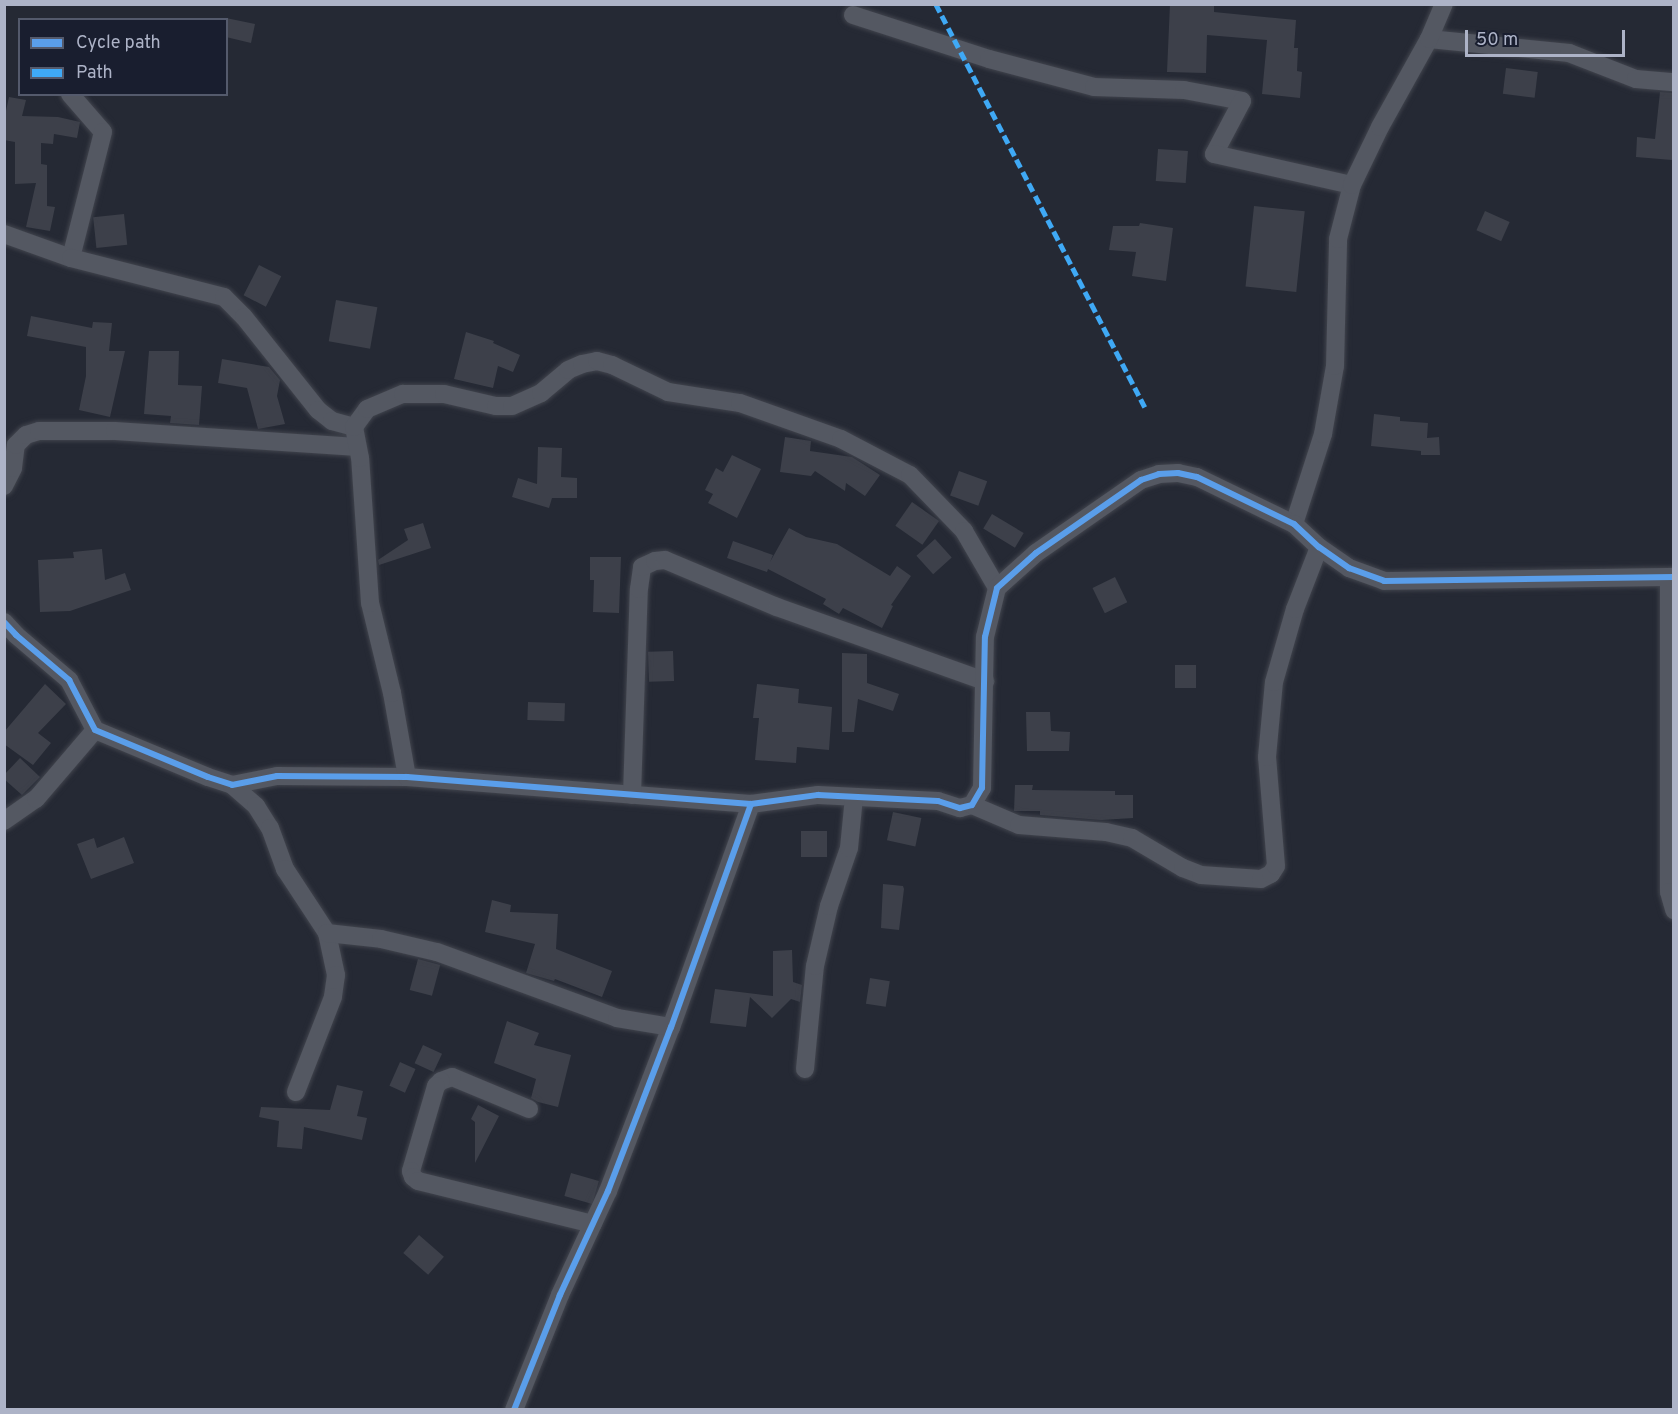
<!DOCTYPE html>
<html>
<head>
<meta charset="utf-8">
<style>
  body { margin:0 }
  #map { position:relative; width:1678px; height:1414px; overflow:hidden; background:#252934; font-family:Overpass,sans-serif }
  div>[style] { position:absolute }
  .building>* { inset:0; background:#3d404a; transform-origin:0 0 }
  .roads { filter:drop-shadow(0 0 2px #41444d) drop-shadow(0 0 2px #41444d) }
  .minor>* { height:18px; margin:-9px; padding:0 9px; transform-origin:9px; border-radius:9px; background:#545862 }
  .quiet>* { height:4.5px; margin-top:-2.25px; transform-origin:0; background:repeating-linear-gradient(90deg,#3fa9f5 0 9px,transparent 0 13.5px) }
  .cycleway>* { height:6px; margin:-3px; padding:0 3px; transform-origin:3px; border-radius:3px; background:#5a9eea }
  span { translate:-50% -50%; white-space:nowrap; text-align:center; line-height:1.15; -webkit-text-stroke:4.5px #191e2f; paint-order:stroke }
  .frame { position:absolute; inset:0; border:6px solid #adb3c7; pointer-events:none }
  .legend { position:absolute; left:18px; top:18px; width:210px; height:78px; box-sizing:border-box; background:#191e2f; border:2px solid #545a6c; margin:0; padding:8px 10px; list-style:none; font-size:18px; color:#adb3c7 }
  .legend li { display:flex; align-items:center; gap:12px; height:30px }
  .legend b { width:30px; border:2px solid #545a6c }
  .scale { position:absolute; left:1465px; top:30px; width:160px; height:27px; box-sizing:border-box; border:3px solid #adb3c7; border-top:0; padding-left:8px; font-size:18px; line-height:21px; white-space:nowrap; color:#adb3c7; -webkit-text-stroke:4px #191e2f; paint-order:stroke }
</style>
</head>
<body>
<div id="map">
  <div class="building">
    <div style="clip-path:polygon(1170px 4px,1214px 4px,1214px 12px,1296px 20px,1294px 48px,1298px 48px,1297px 71px,1302px 72px,1300px 98px,1262px 94px,1267px 40px,1207px 35px,1206px 73px,1167px 72px)"></div>
    <div style="clip-path:polygon(226px 18px,255px 24px,251px 43px,226px 37px)"></div>
    <div style="left:1506px;top:68px;width:32px;height:26px;rotate:7deg"></div>
    <div style="clip-path:polygon(1660px 92px,1674px 93px,1672px 160px,1636px 157px,1637px 137px,1655px 139px)"></div>
    <div style="clip-path:polygon(9px 97px,26px 100px,22px 116px,58px 117px,80px 122px,77px 138px,54px 134px,53px 144px,41px 143px,41px 164px,47px 165px,47px 206px,55px 207px,50px 231px,26px 227px,36px 183px,15px 184px,15px 142px,4px 140px,4px 120px)"></div>
    <div style="left:1158px;top:149px;width:30px;height:32px;rotate:4deg"></div>
    <div style="left:1254px;top:206px;width:51px;height:81px;rotate:6deg"></div>
    <div style="left:1485px;top:211px;width:27px;height:21px;rotate:24deg"></div>
    <div style="left:124px;top:214px;width:31px;height:31px;rotate:84deg"></div>
    <div style="clip-path:polygon(1140px 223px,1173px 228px,1166px 281px,1132px 276px,1136px 252px,1109px 250px,1113px 226px,1139px 226px)"></div>
    <div style="left:259px;top:265px;width:25px;height:34px;rotate:27deg"></div>
    <div style="left:336px;top:300px;width:42px;height:42px;rotate:10deg"></div>
    <div style="clip-path:polygon(31px 316px,92px 328px,93px 322px,112px 323px,109px 351px,125px 351px,110px 417px,79px 410px,86px 376px,86px 347px,27px 336px)"></div>
    <div style="clip-path:polygon(466px 332px,494px 341px,493px 343px,520px 355px,513px 372px,498px 366px,493px 388px,454px 379px)"></div>
    <div style="clip-path:polygon(149px 351px,179px 351px,178px 385px,202px 386px,199px 425px,170px 423px,171px 416px,144px 414px)"></div>
    <div style="clip-path:polygon(222px 359px,269px 367px,280px 380px,277px 396px,285px 424px,258px 429px,247px 388px,218px 383px)"></div>
    <div style="clip-path:polygon(1374px 414px,1400px 417px,1400px 421px,1428px 423px,1427px 438px,1439px 437px,1440px 455px,1421px 455px,1421px 451px,1371px 446px)"></div>
    <div style="clip-path:polygon(785px 437px,811px 441px,810px 451px,852px 457px,880px 475px,865px 496px,846px 483px,845px 491px,815px 471px,811px 476px,780px 472px)"></div>
    <div style="clip-path:polygon(538px 447px,562px 448px,561px 477px,577px 478px,577px 498px,552px 498px,549px 508px,512px 497px,518px 478px,537px 484px)"></div>
    <div style="clip-path:polygon(732px 455px,761px 469px,737px 518px,708px 503px,713px 494px,705px 490px,716px 468px,723px 472px)"></div>
    <div style="left:959px;top:471px;width:30px;height:26px;rotate:20deg"></div>
    <div style="left:912px;top:502px;width:33px;height:29px;rotate:35deg"></div>
    <div style="left:992px;top:514px;width:37px;height:17px;rotate:31deg"></div>
    <div style="clip-path:polygon(423px 523px,431px 548px,379px 565px,378px 560px,408px 540px,404px 529px)"></div>
    <div style="clip-path:polygon(789px 528px,806px 537px,837px 544px,890px 576px,897px 566px,911px 576px,891px 605px,893px 606px,882px 628px,843px 608px,839px 614px,823px 604px,826px 599px,768px 569px,767px 572px,727px 558px,733px 541px,773px 555px,770px 562px)"></div>
    <div style="left:935px;top:539px;width:25px;height:25px;rotate:48deg"></div>
    <div style="clip-path:polygon(102px 549px,105px 580px,125px 573px,131px 590px,70px 611px,40px 612px,38px 560px,74px 558px,73px 552px)"></div>
    <div style="clip-path:polygon(590px 557px,621px 557px,619px 613px,593px 612px,594px 580px,590px 580px)"></div>
    <div style="left:1115px;top:577px;width:28px;height:25px;rotate:64deg"></div>
    <div style="left:673px;top:651px;width:30px;height:25px;rotate:88deg"></div>
    <div style="clip-path:polygon(842px 653px,867px 654px,867px 683px,899px 694px,893px 711px,858px 699px,854px 732px,842px 732px)"></div>
    <div style="left:1175px;top:665px;width:21px;height:23px"></div>
    <div style="clip-path:polygon(45px 684px,66px 704px,38px 733px,51px 743px,33px 765px,4px 744px,4px 732px)"></div>
    <div style="clip-path:polygon(757px 684px,799px 689px,798px 703px,832px 707px,829px 750px,797px 747px,796px 763px,755px 760px,759px 718px,753px 718px)"></div>
    <div style="left:528px;top:702px;width:37px;height:18px;rotate:2deg"></div>
    <div style="clip-path:polygon(1026px 712px,1050px 712px,1051px 731px,1070px 732px,1069px 751px,1027px 751px)"></div>
    <div style="clip-path:polygon(20px 758px,40px 777px,22px 795px,4px 779px,4px 775px)"></div>
    <div style="clip-path:polygon(1015px 785px,1033px 785px,1032px 790px,1115px 791px,1115px 795px,1133px 795px,1133px 818px,1101px 820px,1040px 815px,1040px 811px,1014px 811px)"></div>
    <div style="left:893px;top:812px;width:29px;height:29px;rotate:12deg"></div>
    <div style="left:801px;top:831px;width:26px;height:26px"></div>
    <div style="clip-path:polygon(124px 837px,134px 863px,91px 879px,77px 844px,94px 838px,97px 848px)"></div>
    <div style="clip-path:polygon(883px 884px,903px 886px,904px 889px,899px 930px,881px 928px)"></div>
    <div style="clip-path:polygon(492px 900px,511px 905px,510px 912px,558px 914px,556px 949px,612px 971px,602px 997px,555px 979px,554px 981px,526px 973px,535px 944px,485px 932px)"></div>
    <div style="clip-path:polygon(792px 950px,793px 982px,802px 985px,800px 1002px,791px 999px,772px 1018px,750px 997px,746px 1027px,710px 1023px,715px 989px,773px 996px,773px 951px)"></div>
    <div style="left:418px;top:959px;width:23px;height:32px;rotate:15deg"></div>
    <div style="left:870px;top:978px;width:20px;height:26px;rotate:9deg"></div>
    <div style="clip-path:polygon(507px 1021px,539px 1033px,534px 1045px,571px 1055px,558px 1107px,538px 1102px,531px 1098px,536px 1079px,494px 1063px)"></div>
    <div style="left:423px;top:1045px;width:21px;height:20px;rotate:25deg"></div>
    <div style="left:400px;top:1062px;width:17px;height:26px;rotate:24deg"></div>
    <div style="clip-path:polygon(337px 1085px,363px 1091px,357px 1116px,367px 1118px,362px 1140px,304px 1127px,302px 1149px,277px 1147px,279px 1121px,259px 1117px,261px 1107px,330px 1110px)"></div>
    <div style="clip-path:polygon(478px 1105px,499px 1116px,475px 1163px,475px 1122px,471px 1119px)"></div>
    <div style="left:571px;top:1173px;width:29px;height:24px;rotate:16deg"></div>
    <div style="left:419px;top:1235px;width:33px;height:24px;rotate:41deg"></div>
  </div>
  <div class="roads">
    <div class="minor">
      <div style="left:853px;top:15px;width:143px;rotate:17.9deg"></div>
      <div style="left:989px;top:59px;width:109px;rotate:14.9deg"></div>
      <div style="left:1094px;top:87px;width:90px;rotate:1.9deg"></div>
      <div style="left:1184px;top:90px;width:59px;rotate:10.7deg"></div>
      <div style="left:1242px;top:101px;width:60px;rotate:117.8deg"></div>
      <div style="left:1214px;top:154px;width:141px;rotate:12.7deg"></div>
      <div style="left:1429px;top:39px;width:141px;rotate:5.7deg"></div>
      <div style="left:1569px;top:53px;width:72px;rotate:21.2deg"></div>
      <div style="left:1636px;top:79px;width:38px;rotate:5deg"></div>
      <div style="left:70px;top:94px;width:50px;rotate:49deg"></div>
      <div style="left:103px;top:132px;width:130px;rotate:104.3deg"></div>
      <div style="left:4px;top:234px;width:71px;rotate:19.7deg"></div>
      <div style="left:71px;top:258px;width:158px;rotate:14.3deg"></div>
      <div style="left:224px;top:297px;width:28px;rotate:45deg"></div>
      <div style="left:244px;top:317px;width:119px;rotate:51.5deg"></div>
      <div style="left:318px;top:410px;width:18px;rotate:38deg"></div>
      <div style="left:332px;top:421px;width:23px;rotate:15deg"></div>
      <div style="left:4px;top:486px;width:20px;rotate:-63deg"></div>
      <div style="left:13px;top:468px;width:23px;rotate:-83deg"></div>
      <div style="left:16px;top:445px;width:14px;rotate:-45deg"></div>
      <div style="left:26px;top:435px;width:14px;rotate:-17deg"></div>
      <div style="left:39px;top:431px;width:76px"></div>
      <div style="left:115px;top:431px;width:243px;rotate:3.8deg"></div>
      <div style="left:1294px;top:524px;width:95px;rotate:-72.1deg"></div>
      <div style="left:1323px;top:434px;width:69px;rotate:-80deg"></div>
      <div style="left:1335px;top:366px;width:127px;rotate:-88.6deg"></div>
      <div style="left:1338px;top:239px;width:56px;rotate:-75.5deg"></div>
      <div style="left:1352px;top:185px;width:64px;rotate:-64.2deg"></div>
      <div style="left:1380px;top:127px;width:101px;rotate:-60.9deg"></div>
      <div style="left:1429px;top:39px;width:38px;rotate:-67deg"></div>
      <div style="left:1669px;top:577px;width:315px;rotate:90deg"></div>
      <div style="left:1669px;top:892px;width:19px;rotate:74deg"></div>
      <div style="left:4px;top:622px;width:18px;rotate:47deg"></div>
      <div style="left:16px;top:635px;width:70px;rotate:40.3deg"></div>
      <div style="left:69px;top:680px;width:56px;rotate:62.5deg"></div>
      <div style="left:95px;top:730px;width:122px;rotate:22.6deg"></div>
      <div style="left:208px;top:777px;width:25px;rotate:18deg"></div>
      <div style="left:232px;top:785px;width:46px;rotate:-11.3deg"></div>
      <div style="left:277px;top:776px;width:130px;rotate:0.4deg"></div>
      <div style="left:407px;top:777px;width:345px;rotate:4.5deg"></div>
      <div style="left:751px;top:804px;width:237px;rotate:109.7deg"></div>
      <div style="left:671px;top:1027px;width:176px;rotate:111deg"></div>
      <div style="left:608px;top:1191px;width:115px;rotate:114.8deg"></div>
      <div style="left:560px;top:1295px;width:124px;rotate:111.8deg"></div>
      <div style="left:407px;top:777px;width:85px;rotate:-100.1deg"></div>
      <div style="left:392px;top:693px;width:93px;rotate:-103.7deg"></div>
      <div style="left:370px;top:603px;width:145px;rotate:-93.9deg"></div>
      <div style="left:360px;top:458px;width:32px;rotate:-101deg"></div>
      <div style="left:354px;top:427px;width:22px;rotate:-54deg"></div>
      <div style="left:367px;top:409px;width:39px;rotate:-23deg"></div>
      <div style="left:403px;top:394px;width:41px"></div>
      <div style="left:444px;top:394px;width:53px;rotate:13deg"></div>
      <div style="left:496px;top:406px;width:16px"></div>
      <div style="left:512px;top:406px;width:32px;rotate:-24deg"></div>
      <div style="left:541px;top:393px;width:35px;rotate:-40deg"></div>
      <div style="left:568px;top:370px;width:15px;rotate:-23deg"></div>
      <div style="left:582px;top:364px;width:15px;rotate:-11deg"></div>
      <div style="left:597px;top:361px;width:16px;rotate:15deg"></div>
      <div style="left:612px;top:365px;width:62px;rotate:25.7deg"></div>
      <div style="left:668px;top:392px;width:73px;rotate:8.7deg"></div>
      <div style="left:740px;top:403px;width:107px;rotate:19.6deg"></div>
      <div style="left:841px;top:439px;width:78px;rotate:27.6deg"></div>
      <div style="left:910px;top:475px;width:78px;rotate:46deg"></div>
      <div style="left:964px;top:531px;width:66px;rotate:59.9deg"></div>
      <div style="left:232px;top:785px;width:32px;rotate:41deg"></div>
      <div style="left:256px;top:806px;width:26px;rotate:58deg"></div>
      <div style="left:270px;top:828px;width:44px;rotate:69.9deg"></div>
      <div style="left:285px;top:869px;width:77px;rotate:56.7deg"></div>
      <div style="left:327px;top:933px;width:43px;rotate:77.9deg"></div>
      <div style="left:336px;top:975px;width:22px;rotate:98deg"></div>
      <div style="left:333px;top:997px;width:102px;rotate:111.3deg"></div>
      <div style="left:632px;top:795px;width:206px;rotate:-88.1deg"></div>
      <div style="left:639px;top:589px;width:22px;rotate:-82deg"></div>
      <div style="left:642px;top:567px;width:14px;rotate:-25deg"></div>
      <div style="left:655px;top:561px;width:10px;rotate:-6deg"></div>
      <div style="left:665px;top:560px;width:121px;rotate:22.8deg"></div>
      <div style="left:777px;top:607px;width:221px;rotate:19.6deg"></div>
      <div style="left:751px;top:804px;width:68px;rotate:-7.7deg"></div>
      <div style="left:818px;top:795px;width:120px;rotate:2.9deg"></div>
      <div style="left:938px;top:801px;width:23px;rotate:18deg"></div>
      <div style="left:960px;top:808px;width:12px;rotate:-14deg"></div>
      <div style="left:972px;top:805px;width:20px;rotate:-60deg"></div>
      <div style="left:982px;top:788px;width:151px;rotate:-88.9deg"></div>
      <div style="left:985px;top:637px;width:50px;rotate:-76.2deg"></div>
      <div style="left:997px;top:588px;width:52px;rotate:-41.9deg"></div>
      <div style="left:1036px;top:553px;width:128px;rotate:-34.8deg"></div>
      <div style="left:1141px;top:480px;width:19px;rotate:-18deg"></div>
      <div style="left:1159px;top:474px;width:19px;rotate:-3deg"></div>
      <div style="left:1178px;top:473px;width:19px;rotate:12deg"></div>
      <div style="left:1197px;top:477px;width:108px;rotate:25.9deg"></div>
      <div style="left:1294px;top:524px;width:34px;rotate:43deg"></div>
      <div style="left:1319px;top:547px;width:37px;rotate:35deg"></div>
      <div style="left:1349px;top:568px;width:37px;rotate:20deg"></div>
      <div style="left:1384px;top:581px;width:290px;rotate:-0.8deg"></div>
      <div style="left:972px;top:805px;width:51px;rotate:23.1deg"></div>
      <div style="left:1019px;top:825px;width:87px;rotate:4.6deg"></div>
      <div style="left:1106px;top:832px;width:27px;rotate:13deg"></div>
      <div style="left:1132px;top:838px;width:59px;rotate:30.5deg"></div>
      <div style="left:1183px;top:868px;width:19px;rotate:21deg"></div>
      <div style="left:1201px;top:875px;width:60px;rotate:3.8deg"></div>
      <div style="left:1261px;top:879px;width:11px;rotate:-27deg"></div>
      <div style="left:1271px;top:874px;width:9px;rotate:-58deg"></div>
      <div style="left:1276px;top:866px;width:109px;rotate:-94.7deg"></div>
      <div style="left:1267px;top:757px;width:75px;rotate:-84.7deg"></div>
      <div style="left:1274px;top:682px;width:76px;rotate:-74deg"></div>
      <div style="left:1295px;top:609px;width:66px;rotate:-68.8deg"></div>
      <div style="left:4px;top:821px;width:39px;rotate:-35deg"></div>
      <div style="left:36px;top:799px;width:91px;rotate:-49.5deg"></div>
      <div style="left:327px;top:933px;width:54px;rotate:6.3deg"></div>
      <div style="left:381px;top:939px;width:57px;rotate:13.1deg"></div>
      <div style="left:437px;top:952px;width:192px;rotate:20.1deg"></div>
      <div style="left:617px;top:1018px;width:55px;rotate:9.5deg"></div>
      <div style="left:805px;top:1069px;width:103px;rotate:-84.5deg"></div>
      <div style="left:815px;top:966px;width:62px;rotate:-76.9deg"></div>
      <div style="left:829px;top:906px;width:61px;rotate:-71deg"></div>
      <div style="left:849px;top:848px;width:51px;rotate:-84.4deg"></div>
      <div style="left:529px;top:1109px;width:83px;rotate:-157.4deg"></div>
      <div style="left:452px;top:1077px;width:12px;rotate:160deg"></div>
      <div style="left:441px;top:1081px;width:7px;rotate:135deg"></div>
      <div style="left:436px;top:1086px;width:89px;rotate:106.4deg"></div>
      <div style="left:411px;top:1171px;width:6px;rotate:72deg"></div>
      <div style="left:413px;top:1177px;width:6px;rotate:39deg"></div>
      <div style="left:418px;top:1181px;width:180px;rotate:13.8deg"></div>
    </div>
  </div>
  <div class="quiet">
    <div style="left:936px;top:4px;width:456px;rotate:62.6deg"></div>
  </div>
  <div class="cycleway">
    <div style="left:4px;top:622px;width:18px;rotate:47deg"></div>
    <div style="left:16px;top:635px;width:70px;rotate:40.3deg"></div>
    <div style="left:69px;top:680px;width:56px;rotate:62.5deg"></div>
    <div style="left:95px;top:730px;width:122px;rotate:22.6deg"></div>
    <div style="left:208px;top:777px;width:25px;rotate:18deg"></div>
    <div style="left:232px;top:785px;width:46px;rotate:-11.3deg"></div>
    <div style="left:277px;top:776px;width:130px;rotate:0.4deg"></div>
    <div style="left:407px;top:777px;width:345px;rotate:4.5deg"></div>
    <div style="left:751px;top:804px;width:237px;rotate:109.7deg"></div>
    <div style="left:671px;top:1027px;width:176px;rotate:111deg"></div>
    <div style="left:608px;top:1191px;width:115px;rotate:114.8deg"></div>
    <div style="left:560px;top:1295px;width:124px;rotate:111.8deg"></div>
    <div style="left:751px;top:804px;width:68px;rotate:-7.7deg"></div>
    <div style="left:818px;top:795px;width:120px;rotate:2.9deg"></div>
    <div style="left:938px;top:801px;width:23px;rotate:18deg"></div>
    <div style="left:960px;top:808px;width:12px;rotate:-14deg"></div>
    <div style="left:972px;top:805px;width:20px;rotate:-60deg"></div>
    <div style="left:982px;top:788px;width:151px;rotate:-88.9deg"></div>
    <div style="left:985px;top:637px;width:50px;rotate:-76.2deg"></div>
    <div style="left:997px;top:588px;width:52px;rotate:-41.9deg"></div>
    <div style="left:1036px;top:553px;width:128px;rotate:-34.8deg"></div>
    <div style="left:1141px;top:480px;width:19px;rotate:-18deg"></div>
    <div style="left:1159px;top:474px;width:19px;rotate:-3deg"></div>
    <div style="left:1178px;top:473px;width:19px;rotate:12deg"></div>
    <div style="left:1197px;top:477px;width:108px;rotate:25.9deg"></div>
    <div style="left:1294px;top:524px;width:34px;rotate:43deg"></div>
    <div style="left:1319px;top:547px;width:37px;rotate:35deg"></div>
    <div style="left:1349px;top:568px;width:37px;rotate:20deg"></div>
    <div style="left:1384px;top:581px;width:290px;rotate:-0.8deg"></div>
  </div>
  <div class="frame"></div>
  <ul class="legend">
  <li><b style="height:8px;background:#5a9eea"></b>Cycle path</li>
  <li><b style="height:8px;background:#3fa9f5"></b>Path</li>
  </ul>
  <div class="scale">50 m</div>
</div>
</body>
</html>
